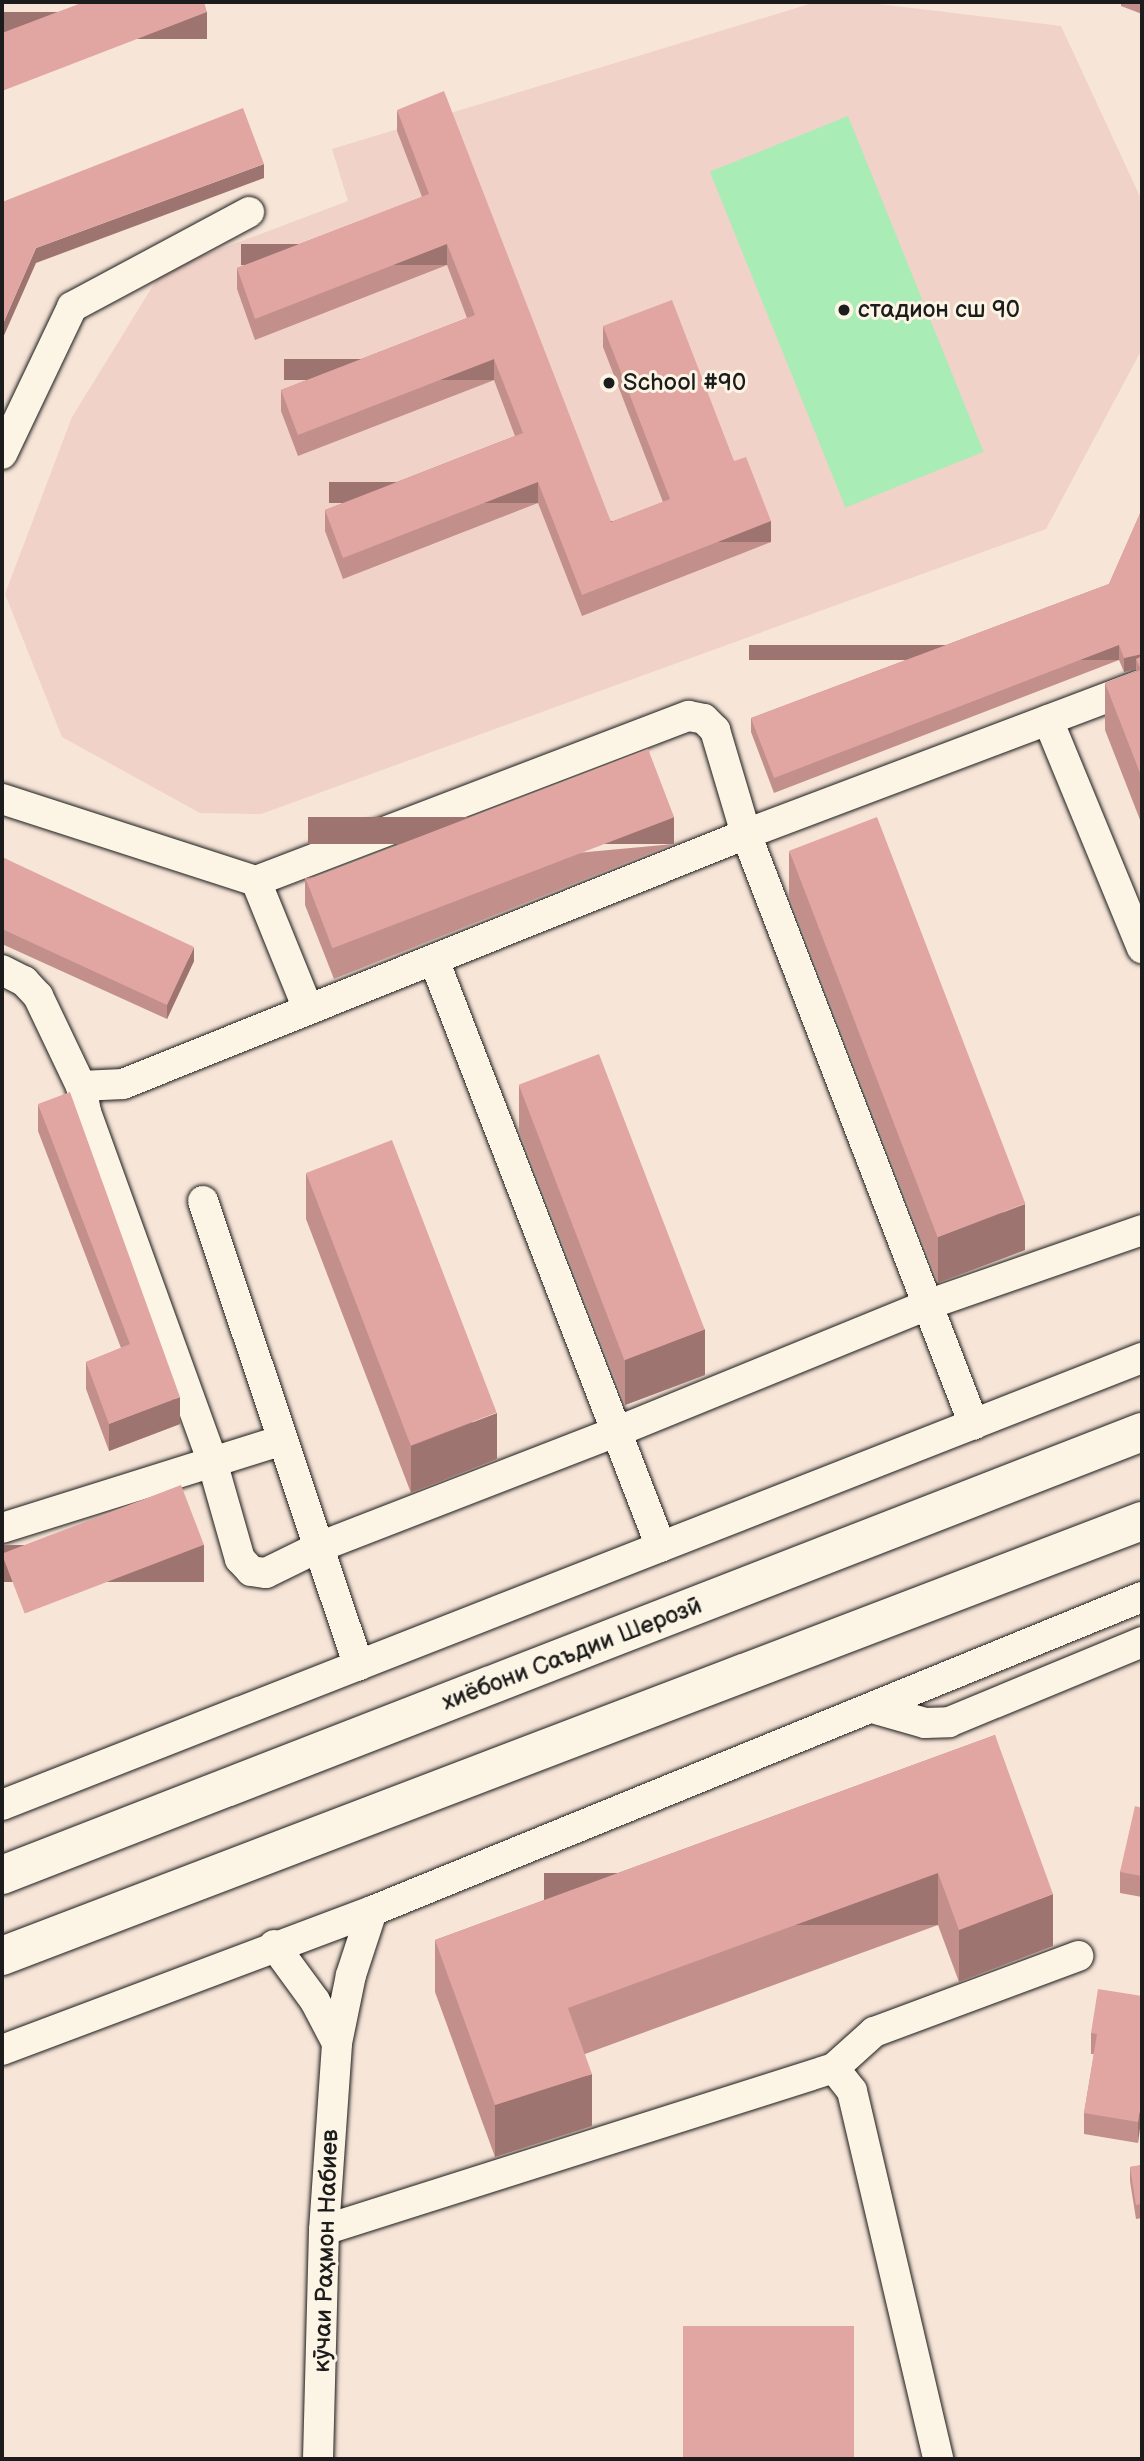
<!DOCTYPE html>
<html>
<head>
<meta charset="utf-8">
<style>
  body { margin:0 }
  #map { position:relative; width:1144px; height:2461px; overflow:hidden; background:#f7e5d8; font-family:"Balsamiq Sans",sans-serif }
  div>[style] { position:absolute }
  .built>* { inset:0; background:#f0d2c8 }
  .green>* { inset:0; background:#a9ecb6; transform-origin:0 0 }
  .roads { filter:drop-shadow(0 0 2px #1c1c1c) drop-shadow(0 0 2px #1c1c1c) }
  .street>* { height:30px; margin:-15px; padding:0 15px; transform-origin:15px; border-radius:15px; background:#fcf5e5 }
  .primary>* { height:38px; margin:-19px; padding:0 19px; transform-origin:19px; border-radius:19px; background:#fcf5e5 }
  .wall>* { inset:0; background:#c28f8b }
  .shaded-wall>* { inset:0; background:#9e7471; transform-origin:0 0 }
  .building>* { inset:0; background:#e1a6a2; transform-origin:0 0 }
  .dots>* { width:19px; height:19px; translate:-50% -50%; box-sizing:border-box; border:4px solid #fcf5e5; border-radius:50% }
  span { translate:-50% -50%; white-space:nowrap; text-align:center; line-height:1.15; -webkit-text-stroke:6px #fcf5e5; paint-order:stroke }
  .poi-label { font-size:24px; color:#1c1c1c }
  .left { translate:0 -50%; text-align:left }
  .street-label { font-size:24px; color:#1c1c1c }
  .frame { position:absolute; inset:0; border:4px solid #1c1c1c; pointer-events:none }
</style>
</head>
<body>
<div id="map">
  <div class="built">
    <div style="clip-path:polygon(816px 2px,862px 2px,1061px 26px,1142px 201px,1142px 349px,1046px 529px,261px 814px,200px 813px,62px 737px,5px 594px,72px 417px,162px 271px,348px 201px,332px 149px)"></div>
  </div>
  <div class="green">
    <div style="left:848px;top:116px;width:362px;height:149px;rotate:68deg"></div>
  </div>
  <div class="roads">
    <div class="street">
      <div style="left:2px;top:454px;width:163px;rotate:-64.5deg"></div>
      <div style="left:72px;top:307px;width:201px;rotate:-28.2deg"></div>
      <div style="left:1048px;top:720px;width:247px;rotate:67.6deg"></div>
      <div style="left:2px;top:799px;width:267px;rotate:17.9deg"></div>
      <div style="left:256px;top:881px;width:138px;rotate:67.9deg"></div>
      <div style="left:256px;top:881px;width:463px;rotate:-20.9deg"></div>
      <div style="left:689px;top:716px;width:15px;rotate:11deg"></div>
      <div style="left:704px;top:719px;width:16px;rotate:45deg"></div>
      <div style="left:715px;top:730px;width:109px;rotate:73.4deg"></div>
      <div style="left:746px;top:834px;width:633px;rotate:68.9deg"></div>
      <div style="left:434px;top:960px;width:629px;rotate:68.86deg"></div>
      <div style="left:2px;top:970px;width:25px;rotate:27deg"></div>
      <div style="left:24px;top:981px;width:21px;rotate:47deg"></div>
      <div style="left:38px;top:996px;width:100px;rotate:64.5deg"></div>
      <div style="left:81px;top:1086px;width:42px;rotate:-2.7deg"></div>
      <div style="left:123px;top:1084px;width:671px;rotate:-21.86deg"></div>
      <div style="left:746px;top:834px;width:423px;rotate:-20.7deg"></div>
      <div style="left:81px;top:1086px;width:26px;rotate:79deg"></div>
      <div style="left:86px;top:1112px;width:371px;rotate:70.1deg"></div>
      <div style="left:212px;top:1461px;width:102px;rotate:74.1deg"></div>
      <div style="left:240px;top:1559px;width:16px;rotate:47deg"></div>
      <div style="left:251px;top:1571px;width:15px;rotate:8deg"></div>
      <div style="left:266px;top:1573px;width:59px;rotate:-26.1deg"></div>
      <div style="left:319px;top:1547px;width:318px;rotate:-21.2deg"></div>
      <div style="left:616px;top:1432px;width:333px;rotate:-22.2deg"></div>
      <div style="left:924px;top:1306px;width:231px;rotate:-19.2deg"></div>
      <div style="left:203px;top:1201px;width:490px;rotate:71.5deg"></div>
      <div style="left:2px;top:1528px;width:294px;rotate:-17.4deg"></div>
      <div style="left:876px;top:1709px;width:51px;rotate:15.9deg"></div>
      <div style="left:925px;top:1723px;width:24px;rotate:-2deg"></div>
      <div style="left:949px;top:1722px;width:209px;rotate:-22.5deg"></div>
      <div style="left:2px;top:1805px;width:1225px;rotate:-21.41deg"></div>
      <div style="left:274px;top:1945px;width:69px;rotate:53.8deg"></div>
      <div style="left:315px;top:2001px;width:47px;rotate:62.4deg"></div>
      <div style="left:2px;top:2050px;width:395px;rotate:-20.6deg"></div>
      <div style="left:372px;top:1911px;width:832px;rotate:-22.19deg"></div>
      <div style="left:834px;top:2068px;width:54px;rotate:-42deg"></div>
      <div style="left:874px;top:2032px;width:218px;rotate:-20.4deg"></div>
      <div style="left:324px;top:2230px;width:535px;rotate:-17.62deg"></div>
      <div style="left:834px;top:2068px;width:29px;rotate:52deg"></div>
      <div style="left:852px;top:2091px;width:378px;rotate:76.8deg"></div>
      <div style="left:318px;top:2459px;width:229px;rotate:-88.5deg"></div>
      <div style="left:324px;top:2230px;width:187px;rotate:-86deg"></div>
      <div style="left:337px;top:2043px;width:69px;rotate:-78.4deg"></div>
      <div style="left:351px;top:1975px;width:67px;rotate:-71.8deg"></div>
    </div>
    <div class="primary">
      <div style="left:2px;top:1875px;width:1223px;rotate:-21.24deg"></div>
      <div style="left:2px;top:1956px;width:1220px;rotate:-20.89deg"></div>
    </div>
  </div>
  <div class="wall">
    <div style="clip-path:polygon(1121px 2px,1142px 2px,1142px 14px,1121px 6px)"></div>
    <div style="clip-path:polygon(397px 110px,611px 522px,663px 502px,603px 347px,603px 326px,734px 461px,771px 542px,582px 616px,538px 503px,343px 579px,325px 531px,325px 510px,515px 436px,494px 380px,298px 456px,281px 411px,281px 390px,467px 318px,447px 265px,255px 340px,237px 289px,237px 268px,422px 197px,397px 131px)"></div>
    <div style="clip-path:polygon(1142px 509px,1142px 825px,1105px 730px,1105px 683px,1136px 671px,1136px 669px,1124px 672px,1119px 660px,774px 793px,751px 732px,751px 718px,1109px 584px)"></div>
    <div style="clip-path:polygon(674px 844px,334px 979px,305px 905px,305px 878px)"></div>
    <div style="clip-path:polygon(789px 851px,1025px 1250px,938px 1283px,789px 897px)"></div>
    <div style="clip-path:polygon(2px 857px,194px 961px,167px 1019px,2px 944px)"></div>
    <div style="clip-path:polygon(519px 1085px,705px 1375px,625px 1405px,519px 1131px)"></div>
    <div style="clip-path:polygon(38px 1104px,180px 1424px,109px 1451px,86px 1389px,86px 1362px,121px 1348px,38px 1131px)"></div>
    <div style="clip-path:polygon(306px 1173px,497px 1459px,411px 1493px,306px 1219px)"></div>
    <div style="clip-path:polygon(995px 1735px,1053px 1946px,959px 1982px,938px 1925px,585px 2054px,592px 2126px,495px 2157px,435px 1992px,435px 1940px)"></div>
    <div style="clip-path:polygon(1142px 1808px,1142px 1897px,1120px 1893px,1120px 1872px)"></div>
    <div style="clip-path:polygon(1142px 1996px,1138px 2143px,1084px 2134px,1084px 2113px,1094px 2054px,1091px 2054px,1091px 2033px)"></div>
    <div style="clip-path:polygon(1142px 2165px,1142px 2218px,1136px 2219px,1130px 2181px,1130px 2167px)"></div>
  </div>
  <div class="shaded-wall">
    <div style="left:207px;top:12px;width:27px;height:220px;rotate:90deg"></div>
    <div style="clip-path:polygon(264px 164px,264px 178px,36px 263px,2px 340px,2px 326px,36px 248px)"></div>
    <div style="left:447px;top:244px;width:21px;height:206px;rotate:90deg"></div>
    <div style="left:494px;top:359px;width:21px;height:210px;rotate:90deg"></div>
    <div style="left:538px;top:482px;width:21px;height:209px;rotate:90deg"></div>
    <div style="left:771px;top:521px;width:21px;height:203px;rotate:90deg"></div>
    <div style="left:1119px;top:645px;width:15px;height:370px;rotate:90deg"></div>
    <div style="clip-path:polygon(1142px 654px,1142px 668px,1136px 659px,1136px 669px,1124px 672px,1124px 658px)"></div>
    <div style="left:674px;top:817px;width:27px;height:366px;rotate:90deg"></div>
    <div style="clip-path:polygon(194px 947px,194px 961px,167px 1019px,167px 1005px)"></div>
    <div style="clip-path:polygon(1025px 1204px,1025px 1250px,938px 1283px,938px 1237px)"></div>
    <div style="clip-path:polygon(705px 1329px,705px 1375px,625px 1405px,625px 1359px)"></div>
    <div style="clip-path:polygon(180px 1397px,180px 1424px,109px 1451px,109px 1424px)"></div>
    <div style="clip-path:polygon(497px 1413px,497px 1459px,411px 1493px,411px 1446px)"></div>
    <div style="left:204px;top:1545px;width:37px;height:216px;rotate:90deg"></div>
    <div style="left:938px;top:1873px;width:52px;height:394px;rotate:90deg"></div>
    <div style="clip-path:polygon(1053px 1894px,1053px 1946px,959px 1982px,959px 1930px)"></div>
    <div style="clip-path:polygon(592px 2074px,592px 2126px,495px 2157px,495px 2105px)"></div>
    <div style="clip-path:polygon(1142px 2093px,1142px 2114px,1138px 2143px,1138px 2122px)"></div>
  </div>
  <div class="building">
    <div style="clip-path:polygon(84px 2px,204px 2px,207px 12px,2px 91px,2px 33px)"></div>
    <div style="clip-path:polygon(444px 91px,611px 522px,670px 499px,603px 326px,672px 300px,734px 461px,746px 457px,771px 521px,582px 595px,538px 482px,343px 558px,325px 510px,523px 433px,494px 359px,298px 435px,281px 390px,475px 315px,447px 244px,255px 319px,237px 268px,429px 194px,397px 110px)"></div>
    <div style="clip-path:polygon(243px 108px,264px 164px,36px 248px,2px 326px,2px 202px)"></div>
    <div style="clip-path:polygon(1142px 509px,1142px 654px,1124px 658px,1119px 645px,774px 778px,751px 718px,1109px 584px)"></div>
    <div style="clip-path:polygon(1142px 656px,1142px 778px,1105px 683px,1141px 670px,1136px 659px)"></div>
    <div style="left:648px;top:749px;width:73px;height:366px;rotate:69deg"></div>
    <div style="left:877px;top:817px;width:414px;height:94px;rotate:69deg"></div>
    <div style="clip-path:polygon(2px 857px,194px 947px,167px 1005px,2px 929px)"></div>
    <div style="left:599px;top:1054px;width:295px;height:86px;rotate:69deg"></div>
    <div style="clip-path:polygon(70px 1092px,180px 1397px,109px 1424px,86px 1362px,130px 1344px,38px 1104px)"></div>
    <div style="left:392px;top:1140px;width:292px;height:92px;rotate:69deg"></div>
    <div style="left:181px;top:1485px;width:64px;height:192px;rotate:69deg"></div>
    <div style="clip-path:polygon(995px 1735px,1053px 1894px,959px 1930px,938px 1873px,568px 2008px,592px 2074px,495px 2105px,435px 1940px)"></div>
    <div style="clip-path:polygon(1135px 1806px,1142px 1808px,1142px 1876px,1120px 1872px)"></div>
    <div style="clip-path:polygon(1098px 1989px,1142px 1996px,1142px 2093px,1138px 2122px,1084px 2113px,1097px 2034px,1091px 2033px)"></div>
    <div style="clip-path:polygon(1142px 2165px,1142px 2204px,1136px 2205px,1130px 2167px)"></div>
    <div style="left:854px;top:2326px;width:133px;height:171px;rotate:90deg"></div>
  </div>
  <div class="dots">
    <div style="left:844px;top:310px;background:#1c1c1c"></div>
    <div style="left:609px;top:383px;background:#1c1c1c"></div>
  </div>
  <div class="poi-label">
    <span class="left" style="left:858px;top:310px">стадион сш 90</span>
    <span class="left" style="left:623px;top:383px">School #90</span>
  </div>
  <div class="street-label">
    <span style="left:572px;top:1654px;rotate:-21deg">хиёбони Саъдии Шерозӣ</span>
    <span style="left:326px;top:2251px;rotate:-88deg">кӯчаи Раҳмон Набиев</span>
  </div>
  <div class="frame"></div>
</div>
</body>
</html>
